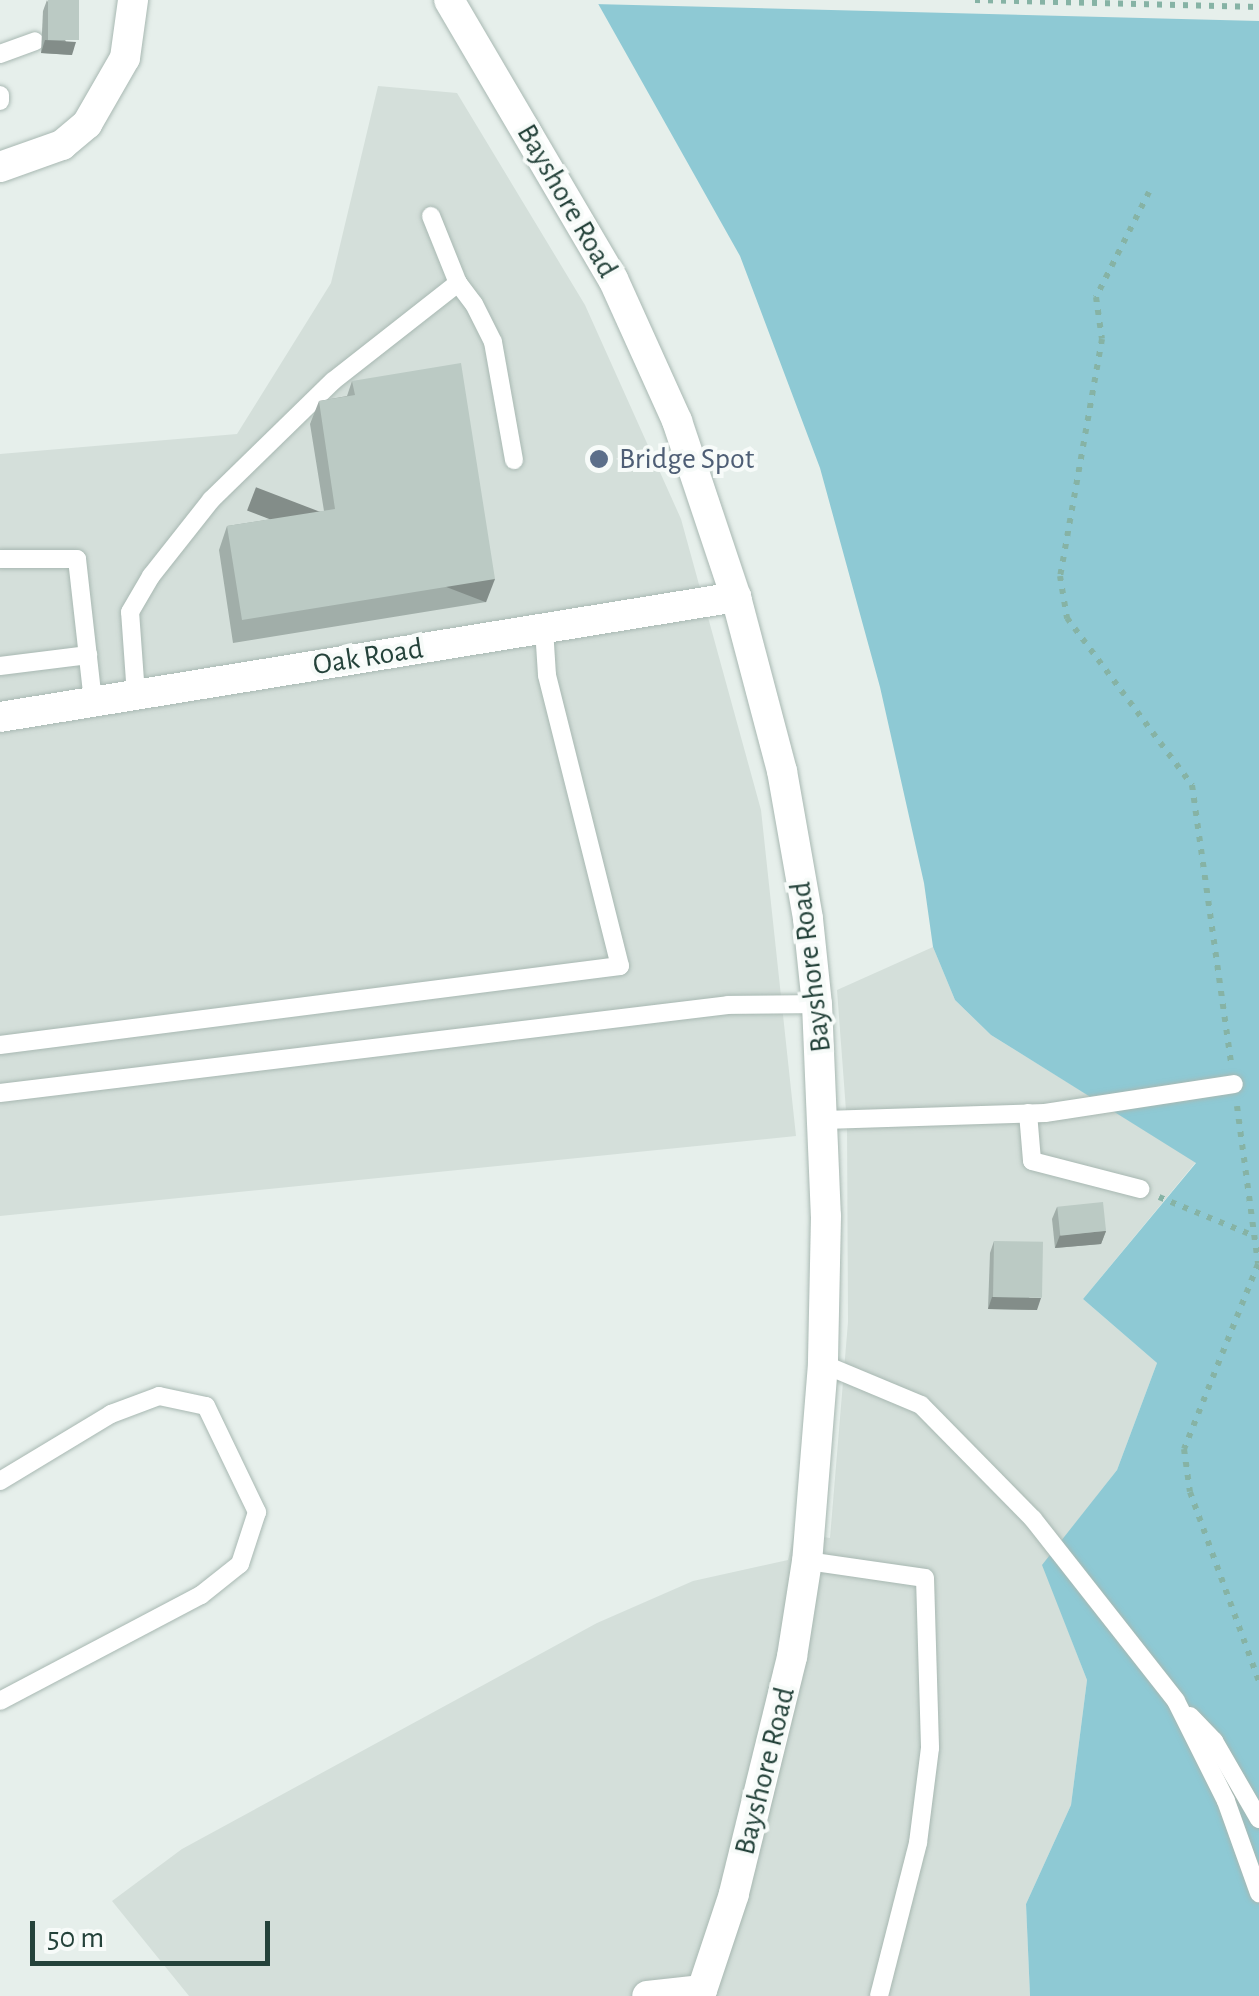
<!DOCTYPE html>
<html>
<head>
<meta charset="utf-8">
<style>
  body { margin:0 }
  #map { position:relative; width:1259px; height:1996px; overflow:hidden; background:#e6efeb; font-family:"Alegreya Sans",sans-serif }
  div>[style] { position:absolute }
  .built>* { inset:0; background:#d4dfda }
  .water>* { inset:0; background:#8ec9d4 }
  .pier>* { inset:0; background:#e6efeb }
  .path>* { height:6px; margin-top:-3px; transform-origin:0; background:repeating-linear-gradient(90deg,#86b3a5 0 5px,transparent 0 13px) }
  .roads { filter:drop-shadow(0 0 2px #a8b8b2) drop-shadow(0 0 2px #a8b8b2) }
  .lane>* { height:18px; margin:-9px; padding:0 9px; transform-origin:9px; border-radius:9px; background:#fff }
  .street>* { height:30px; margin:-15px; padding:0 15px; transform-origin:15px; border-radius:15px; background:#fff }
  .secondary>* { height:30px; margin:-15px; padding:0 15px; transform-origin:15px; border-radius:15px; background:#fff }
  .wall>* { inset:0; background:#a1aea9 }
  .shaded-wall>* { inset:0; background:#838d89; transform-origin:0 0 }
  .building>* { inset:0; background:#bbcac4; transform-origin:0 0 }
  .dots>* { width:28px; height:28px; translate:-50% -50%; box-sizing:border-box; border:5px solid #f7fbf9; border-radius:50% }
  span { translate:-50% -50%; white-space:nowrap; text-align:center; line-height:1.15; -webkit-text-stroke:8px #f7fbf9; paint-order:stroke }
  .street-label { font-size:30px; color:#24423a }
  .service-label { font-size:30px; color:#4e5e75 }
  .left { translate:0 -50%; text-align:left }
  .scale { position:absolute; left:30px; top:1921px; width:240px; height:45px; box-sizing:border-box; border:5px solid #24423a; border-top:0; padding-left:12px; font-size:30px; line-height:35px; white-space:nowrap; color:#24423a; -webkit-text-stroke:8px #f7fbf9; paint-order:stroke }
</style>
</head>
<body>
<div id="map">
  <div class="built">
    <div style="clip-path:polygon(378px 86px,457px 93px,585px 305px,681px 519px,761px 810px,796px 1136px,0 1216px,0 454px,237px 434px,331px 283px)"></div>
    <div style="clip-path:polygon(933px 947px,955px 1000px,991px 1035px,1196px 1162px,1083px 1299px,1157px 1363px,1117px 1470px,1043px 1565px,1087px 1680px,1071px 1805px,1026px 1904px,1030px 1996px,189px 1996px,112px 1901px,182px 1849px,597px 1623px,693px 1581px,788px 1560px,794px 1533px,830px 1538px,848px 1322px,847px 1124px,837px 990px)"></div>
  </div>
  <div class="water">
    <div style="clip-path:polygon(596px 0,1259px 0,1259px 1996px,1030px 1996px,1026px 1904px,1071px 1805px,1087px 1680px,1042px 1565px,1117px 1470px,1157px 1363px,1083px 1299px,1196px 1163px,991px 1035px,955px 1000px,933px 947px,924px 883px,880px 687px,820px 468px,740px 256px)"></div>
  </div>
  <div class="pier">
    <div style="clip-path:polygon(591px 0,1259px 0,1259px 21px,593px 4px)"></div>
  </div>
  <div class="path">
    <div style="left:975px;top:0;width:284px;rotate:1.4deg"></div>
    <div style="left:1149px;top:192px;width:118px;rotate:116.8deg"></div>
    <div style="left:1096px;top:297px;width:42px;rotate:81.9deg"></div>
    <div style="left:1102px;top:339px;width:241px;rotate:100deg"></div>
    <div style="left:1060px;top:576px;width:43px;rotate:80.5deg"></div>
    <div style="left:1067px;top:618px;width:209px;rotate:53.2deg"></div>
    <div style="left:1192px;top:785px;width:282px;rotate:82deg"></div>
    <div style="left:1237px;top:1106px;width:159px;rotate:82.4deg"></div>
    <div style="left:1258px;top:1264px;width:199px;rotate:111.8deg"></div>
    <div style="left:1184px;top:1449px;width:43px;rotate:82.1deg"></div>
    <div style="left:1190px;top:1492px;width:202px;rotate:70deg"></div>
    <div style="left:1159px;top:1197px;width:103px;rotate:22.3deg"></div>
  </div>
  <div class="roads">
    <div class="lane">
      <div style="left:0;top:54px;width:37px;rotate:-20deg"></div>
      <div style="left:0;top:95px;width:6px;rotate:90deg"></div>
      <div style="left:431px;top:216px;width:72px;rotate:68.1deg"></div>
      <div style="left:0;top:559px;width:77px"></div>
      <div style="left:77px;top:559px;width:144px;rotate:83.6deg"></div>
      <div style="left:0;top:666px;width:89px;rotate:-7.1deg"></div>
      <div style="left:136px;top:695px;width:83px;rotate:-94.1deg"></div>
      <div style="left:130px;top:612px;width:42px;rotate:-59.7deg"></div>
      <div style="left:151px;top:576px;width:97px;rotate:-51.7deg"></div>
      <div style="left:211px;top:500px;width:170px;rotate:-44.3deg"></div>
      <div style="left:333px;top:381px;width:159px;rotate:-38.1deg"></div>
      <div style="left:458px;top:283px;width:26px;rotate:53deg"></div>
      <div style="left:474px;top:304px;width:42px;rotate:63.4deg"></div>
      <div style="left:493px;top:342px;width:120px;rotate:79.9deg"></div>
      <div style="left:0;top:1045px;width:625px;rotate:-7.26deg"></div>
      <div style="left:620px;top:966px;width:300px;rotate:-104.1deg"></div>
      <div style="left:547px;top:675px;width:47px;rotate:-93.7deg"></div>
      <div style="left:0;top:1093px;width:733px;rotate:-6.89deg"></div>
      <div style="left:728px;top:1005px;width:89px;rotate:-0.6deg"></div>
      <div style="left:1028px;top:1113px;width:48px;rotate:85.2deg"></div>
      <div style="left:1032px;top:1161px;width:112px;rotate:14.5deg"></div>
      <div style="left:824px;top:1120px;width:221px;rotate:-1.8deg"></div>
      <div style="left:1045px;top:1113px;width:191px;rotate:-8.7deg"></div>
      <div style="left:823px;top:1364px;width:106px;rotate:22.7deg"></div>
      <div style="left:921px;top:1405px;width:160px;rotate:45.5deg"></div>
      <div style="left:1033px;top:1519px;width:231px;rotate:51.8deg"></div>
      <div style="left:1176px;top:1701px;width:112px;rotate:63.4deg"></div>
      <div style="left:1226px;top:1801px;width:98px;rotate:70.3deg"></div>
      <div style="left:0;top:1481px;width:130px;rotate:-31.1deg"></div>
      <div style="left:111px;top:1414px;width:51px;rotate:-20.6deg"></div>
      <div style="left:159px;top:1396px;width:48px;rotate:12deg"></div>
      <div style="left:206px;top:1406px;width:118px;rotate:64.3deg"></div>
      <div style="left:257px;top:1512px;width:55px;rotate:108.1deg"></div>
      <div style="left:240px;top:1564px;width:50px;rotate:141.5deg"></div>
      <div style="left:201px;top:1595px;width:227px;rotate:152.2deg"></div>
      <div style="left:807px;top:1561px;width:119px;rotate:8.2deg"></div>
      <div style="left:925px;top:1578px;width:170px;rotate:88.3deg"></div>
      <div style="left:930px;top:1748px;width:96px;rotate:97.2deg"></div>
      <div style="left:918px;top:1843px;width:158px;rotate:104.3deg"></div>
      <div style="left:1190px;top:1716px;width:35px;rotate:46deg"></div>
      <div style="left:1214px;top:1741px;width:90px;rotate:60deg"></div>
    </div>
    <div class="street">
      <div style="left:0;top:167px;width:66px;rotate:-19.5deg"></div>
      <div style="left:62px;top:145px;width:33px;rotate:-40deg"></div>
      <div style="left:87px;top:124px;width:76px;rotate:-60.1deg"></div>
      <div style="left:125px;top:58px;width:59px;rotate:-82.1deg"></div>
      <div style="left:0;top:717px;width:746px;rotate:-9.26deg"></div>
    </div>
    <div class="secondary">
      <div style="left:449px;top:0;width:324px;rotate:59.6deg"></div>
      <div style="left:613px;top:279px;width:156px;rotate:65.7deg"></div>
      <div style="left:677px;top:421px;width:186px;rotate:71.5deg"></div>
      <div style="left:736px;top:597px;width:180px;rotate:75.2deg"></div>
      <div style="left:782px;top:771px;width:150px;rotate:80deg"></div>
      <div style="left:808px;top:919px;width:85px;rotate:84deg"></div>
      <div style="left:817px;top:1004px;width:212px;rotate:87.6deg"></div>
      <div style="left:826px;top:1216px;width:148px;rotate:91.2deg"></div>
      <div style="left:823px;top:1364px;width:198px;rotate:94.6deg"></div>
      <div style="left:807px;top:1561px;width:97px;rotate:98.9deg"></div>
      <div style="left:792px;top:1657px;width:244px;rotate:103.8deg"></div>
      <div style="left:734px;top:1894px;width:101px;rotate:108.4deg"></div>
      <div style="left:702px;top:1990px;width:55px;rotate:173.8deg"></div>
    </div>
  </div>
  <div class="wall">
    <div style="clip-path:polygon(47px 0,72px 55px,41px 53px,43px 11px)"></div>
    <div style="clip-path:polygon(352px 381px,486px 602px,233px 643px,219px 550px,227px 526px,324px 511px,310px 424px,319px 401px,347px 396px)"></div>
    <div style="clip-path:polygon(1057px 1207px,1106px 1231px,1101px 1244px,1055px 1248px,1052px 1219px)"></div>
    <div style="clip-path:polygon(994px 1241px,1037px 1310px,988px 1309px,990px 1253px)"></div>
  </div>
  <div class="shaded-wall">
    <div style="clip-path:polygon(45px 40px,76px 42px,72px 55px,41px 53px)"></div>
    <div style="left:495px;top:579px;width:25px;height:256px;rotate:111deg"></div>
    <div style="clip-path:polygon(1106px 1231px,1101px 1244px,1055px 1248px,1060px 1235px)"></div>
    <div style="clip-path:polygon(992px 1297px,1041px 1298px,1037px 1310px,988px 1309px)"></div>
  </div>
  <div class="building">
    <div style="left:48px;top:0;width:31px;height:40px"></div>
    <div style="clip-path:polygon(461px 363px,495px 579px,242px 620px,227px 526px,335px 509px,319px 401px,355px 395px,352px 381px)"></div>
    <div style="left:1103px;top:1202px;width:29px;height:46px;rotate:84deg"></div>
    <div style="left:994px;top:1241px;width:49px;height:56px;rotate:1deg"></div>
  </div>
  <div class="dots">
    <div style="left:599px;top:459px;background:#5c6f8a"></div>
  </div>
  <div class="street-label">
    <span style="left:567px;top:201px;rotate:60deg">Bayshore Road</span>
    <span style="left:368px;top:657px;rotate:-9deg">Oak Road</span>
    <span style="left:811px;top:967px;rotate:-97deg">Bayshore Road</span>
    <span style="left:765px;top:1771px;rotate:-76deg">Bayshore Road</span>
  </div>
  <div class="service-label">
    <span class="left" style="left:619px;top:459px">Bridge Spot</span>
  </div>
  <div class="scale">50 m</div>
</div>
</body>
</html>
